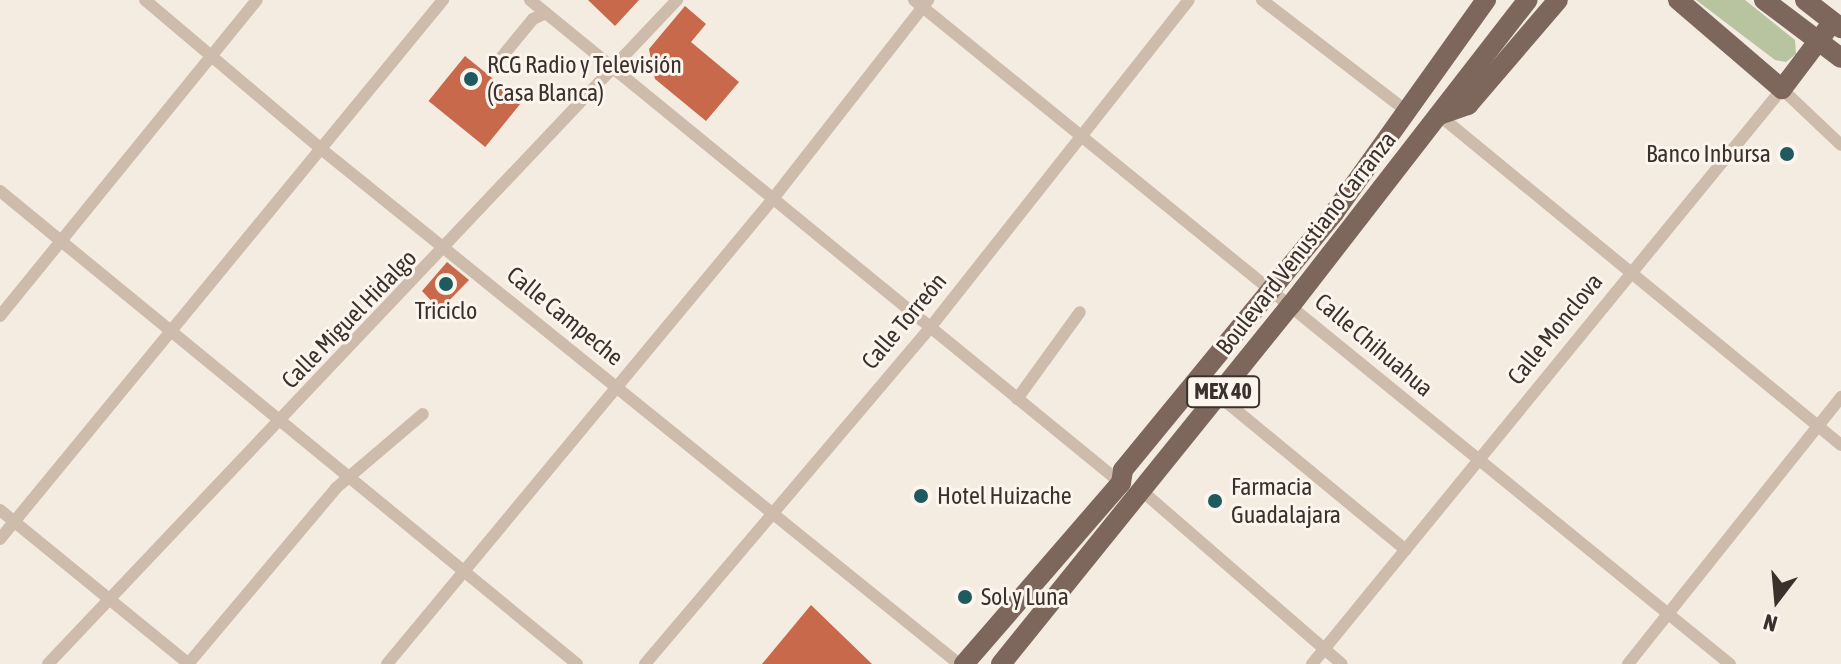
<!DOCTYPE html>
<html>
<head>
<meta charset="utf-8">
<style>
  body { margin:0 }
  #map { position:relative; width:1841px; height:664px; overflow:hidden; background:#f4ebe1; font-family:"Asap Condensed",sans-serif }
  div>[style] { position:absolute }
  .green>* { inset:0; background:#b8c4a0 }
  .building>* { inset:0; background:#c8694b; transform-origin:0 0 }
  .street>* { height:12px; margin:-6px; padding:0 6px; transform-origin:6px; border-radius:6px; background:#cdbbac }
  .primary>* { height:20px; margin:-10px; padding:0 10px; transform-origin:10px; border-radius:10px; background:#7d675c }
  .dots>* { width:22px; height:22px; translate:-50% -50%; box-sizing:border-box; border:4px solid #fbf5ee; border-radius:50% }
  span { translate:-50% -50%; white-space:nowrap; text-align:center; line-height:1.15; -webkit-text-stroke:6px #fbf5ee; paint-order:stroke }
  .shield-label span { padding:2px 6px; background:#fbf5ee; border:2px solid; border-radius:6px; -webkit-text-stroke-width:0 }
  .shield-label { font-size:22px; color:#3b302b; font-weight:700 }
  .poi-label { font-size:24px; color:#3b302b }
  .left { translate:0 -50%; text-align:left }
  .right { translate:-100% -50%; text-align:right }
  .street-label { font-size:24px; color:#3b302b }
  .north { position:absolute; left:1737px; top:560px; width:80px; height:80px; -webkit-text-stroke:6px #fbf5ee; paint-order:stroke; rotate:196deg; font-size:22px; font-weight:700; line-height:32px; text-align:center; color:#3b302b }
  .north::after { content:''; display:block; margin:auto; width:28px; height:36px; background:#3b302b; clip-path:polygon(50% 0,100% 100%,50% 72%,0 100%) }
</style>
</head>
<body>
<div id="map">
  <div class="green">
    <div style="clip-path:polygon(1696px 0,1745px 0,1795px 40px,1796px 54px,1786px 62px,1775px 60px)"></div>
  </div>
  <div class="building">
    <div style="clip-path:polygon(588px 0,639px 0,615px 26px)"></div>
    <div style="clip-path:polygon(685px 6px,706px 24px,691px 42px,739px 82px,706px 121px,655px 79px,649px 49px)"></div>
    <div style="left:465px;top:56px;width:73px;height:58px;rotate:39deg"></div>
    <div style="clip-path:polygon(447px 262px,469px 280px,440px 310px,422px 291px)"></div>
    <div style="clip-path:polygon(811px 605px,872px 664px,762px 664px)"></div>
  </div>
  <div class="street">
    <div style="left:145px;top:0;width:229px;rotate:40.2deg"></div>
    <div style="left:320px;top:148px;width:821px;rotate:38.92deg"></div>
    <div style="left:530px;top:0;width:763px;rotate:39.26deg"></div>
    <div style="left:914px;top:0;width:1052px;rotate:39.14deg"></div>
    <div style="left:1262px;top:0;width:179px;rotate:37.5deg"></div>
    <div style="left:500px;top:59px;width:52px;rotate:-50.5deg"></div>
    <div style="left:533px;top:19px;width:14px;rotate:-25deg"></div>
    <div style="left:1439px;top:115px;width:520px;rotate:39.38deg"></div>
    <div style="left:0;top:191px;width:746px;rotate:39.34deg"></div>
    <div style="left:0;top:316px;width:407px;rotate:-50.9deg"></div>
    <div style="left:1219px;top:396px;width:242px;rotate:39.5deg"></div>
    <div style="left:1017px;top:399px;width:107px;rotate:-54.1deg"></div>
    <div style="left:1142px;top:491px;width:264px;rotate:40.9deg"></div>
    <div style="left:0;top:510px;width:244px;rotate:39.2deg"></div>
    <div style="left:0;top:539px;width:698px;rotate:-50.58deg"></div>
    <div style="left:48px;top:664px;width:915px;rotate:-46.55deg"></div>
    <div style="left:188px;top:664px;width:230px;rotate:-49.9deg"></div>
    <div style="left:336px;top:488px;width:114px;rotate:-40.4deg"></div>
    <div style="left:387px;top:664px;width:603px;rotate:-50.32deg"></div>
    <div style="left:772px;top:200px;width:254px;rotate:-52deg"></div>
    <div style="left:645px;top:664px;width:439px;rotate:-49.7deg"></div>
    <div style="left:929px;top:329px;width:419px;rotate:-51.7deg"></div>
    <div style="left:1312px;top:664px;width:743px;rotate:-50.74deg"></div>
    <div style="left:1782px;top:89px;width:81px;rotate:43.5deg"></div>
    <div style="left:1628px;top:664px;width:342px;rotate:-51.4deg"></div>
  </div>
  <div class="primary">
    <div style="left:1678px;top:0;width:137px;rotate:40.6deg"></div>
    <div style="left:1782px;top:89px;width:83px;rotate:-52.9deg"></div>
    <div style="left:1764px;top:0;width:96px;rotate:37deg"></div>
    <div style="left:1805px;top:0;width:46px;rotate:37.9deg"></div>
    <div style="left:1439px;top:115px;width:31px;rotate:-19deg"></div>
    <div style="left:1468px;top:105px;width:138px;rotate:-49.4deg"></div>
    <div style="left:964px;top:664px;width:240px;rotate:-49.1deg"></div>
    <div style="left:1121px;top:483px;width:13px;rotate:-81deg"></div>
    <div style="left:1123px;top:470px;width:333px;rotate:-50.6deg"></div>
    <div style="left:1334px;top:213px;width:262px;rotate:-54.5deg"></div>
    <div style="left:1001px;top:664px;width:461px;rotate:-51.1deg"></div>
    <div style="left:1291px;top:305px;width:386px;rotate:-52.2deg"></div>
  </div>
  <div class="dots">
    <div style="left:471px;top:79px;background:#1f5a5e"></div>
    <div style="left:1787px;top:154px;background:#1f5a5e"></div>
    <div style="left:446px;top:284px;background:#1f5a5e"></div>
    <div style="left:921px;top:496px;background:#1f5a5e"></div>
    <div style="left:1215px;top:501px;background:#1f5a5e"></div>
    <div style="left:965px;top:597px;background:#1f5a5e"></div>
  </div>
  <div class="shield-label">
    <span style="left:1223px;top:392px">MEX 40</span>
  </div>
  <div class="poi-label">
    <span class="left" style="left:487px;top:79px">RCG Radio y Televisión<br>(Casa Blanca)</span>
    <span class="right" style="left:1771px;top:154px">Banco Inbursa</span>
    <span style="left:446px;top:311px">Triciclo</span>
    <span class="left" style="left:1231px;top:501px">Farmacia<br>Guadalajara</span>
    <span class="left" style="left:937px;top:496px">Hotel Huizache</span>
    <span class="left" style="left:981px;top:597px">Sol y Luna</span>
  </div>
  <div class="street-label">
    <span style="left:1306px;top:243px;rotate:-52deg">Boulevard Venustiano Carranza</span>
    <span style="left:565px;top:316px;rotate:39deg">Calle Campeche</span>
    <span style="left:349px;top:319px;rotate:-46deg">Calle Miguel Hidalgo</span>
    <span style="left:904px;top:321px;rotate:-50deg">Calle Torreón</span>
    <span style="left:1555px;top:329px;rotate:-51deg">Calle Monclova</span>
    <span style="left:1374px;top:345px;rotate:40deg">Calle Chihuahua</span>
  </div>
  <div class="north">N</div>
</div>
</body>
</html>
